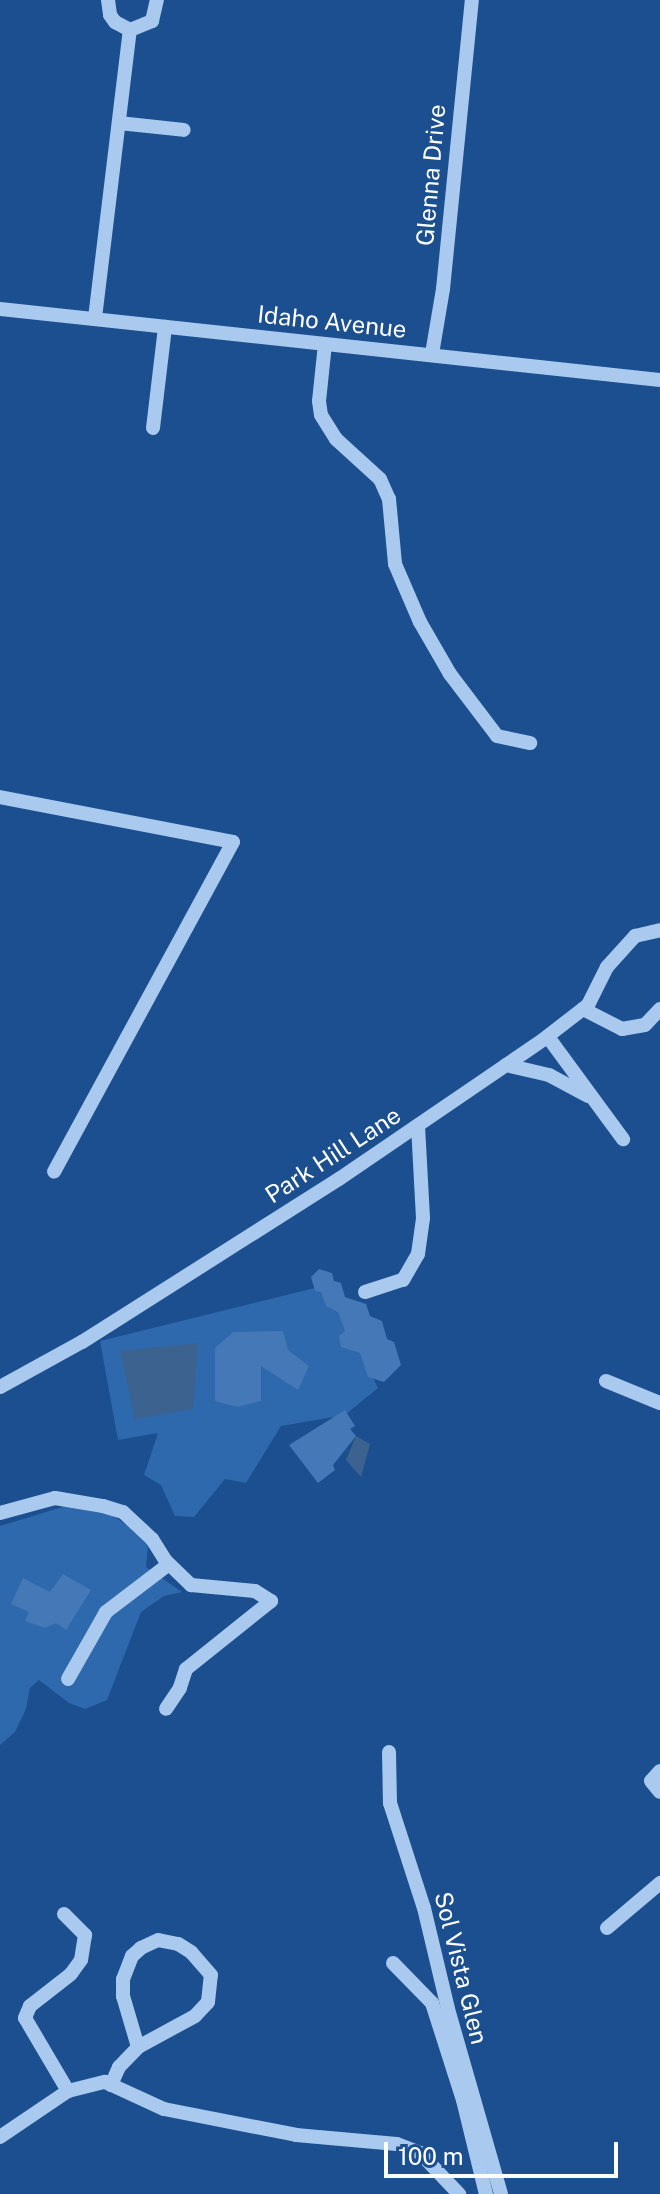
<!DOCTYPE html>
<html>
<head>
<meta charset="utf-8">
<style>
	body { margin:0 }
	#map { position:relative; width:660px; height:2194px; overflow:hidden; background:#1b4f8f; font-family:"Public Sans",sans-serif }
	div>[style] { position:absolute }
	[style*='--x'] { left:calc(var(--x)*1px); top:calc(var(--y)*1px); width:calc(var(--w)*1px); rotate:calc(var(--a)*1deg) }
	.green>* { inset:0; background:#2e69ad }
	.water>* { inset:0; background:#3c6290 }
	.building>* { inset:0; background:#4478b7 }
	.minor>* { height:14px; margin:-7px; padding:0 7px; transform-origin:7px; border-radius:7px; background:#a9c9ee }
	span { translate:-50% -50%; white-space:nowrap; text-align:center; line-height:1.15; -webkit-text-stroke:6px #1b4f8f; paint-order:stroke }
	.street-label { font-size:24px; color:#fff }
	.scale { position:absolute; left:384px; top:2142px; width:234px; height:36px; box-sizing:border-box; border:4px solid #fff; border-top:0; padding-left:10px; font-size:24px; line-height:28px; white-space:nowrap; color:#fff; -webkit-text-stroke:6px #1b4f8f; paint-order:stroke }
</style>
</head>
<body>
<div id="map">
	<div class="green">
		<i style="clip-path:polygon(327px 1285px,378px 1388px,345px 1415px,281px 1426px,246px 1483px,225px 1479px,194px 1517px,175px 1516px,161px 1485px,144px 1475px,158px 1433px,118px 1440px,100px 1341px)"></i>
		<i style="clip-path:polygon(79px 1502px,110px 1514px,136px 1531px,148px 1546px,146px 1567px,182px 1592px,164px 1596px,141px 1612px,107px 1700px,85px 1709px,69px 1703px,39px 1680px,30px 1688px,26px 1709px,15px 1732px,0 1745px,0 1526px)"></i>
	</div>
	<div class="water">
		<i style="clip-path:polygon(198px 1343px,193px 1409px,135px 1419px,120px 1351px)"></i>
		<i style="clip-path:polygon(356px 1436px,370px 1444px,361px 1477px,346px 1460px)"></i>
	</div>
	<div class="building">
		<i style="clip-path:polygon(319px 1269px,332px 1273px,334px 1281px,341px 1283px,345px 1297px,366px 1304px,370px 1316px,382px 1321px,387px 1339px,394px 1342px,401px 1365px,384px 1382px,368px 1377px,360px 1353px,341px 1347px,339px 1336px,345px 1331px,338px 1312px,326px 1306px,321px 1292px,315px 1291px,311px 1277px)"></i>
		<i style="clip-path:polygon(283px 1331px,288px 1350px,309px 1366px,298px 1390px,261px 1366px,261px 1401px,237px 1407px,215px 1401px,215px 1348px,233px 1332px)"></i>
		<i style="clip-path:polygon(345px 1410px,355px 1426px,350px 1429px,356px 1436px,333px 1465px,335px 1470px,318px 1483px,289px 1445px)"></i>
		<i style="clip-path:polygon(63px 1574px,91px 1590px,66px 1630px,56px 1623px,45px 1628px,25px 1621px,29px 1612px,11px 1604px,23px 1578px,50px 1592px)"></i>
	</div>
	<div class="minor">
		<i style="--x:108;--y:0;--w:15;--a:82"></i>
		<i style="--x:110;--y:15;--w:9;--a:54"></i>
		<i style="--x:115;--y:22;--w:17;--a:28"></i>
		<i style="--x:130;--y:30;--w:24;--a:-22"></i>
		<i style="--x:152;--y:21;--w:22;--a:-77"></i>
		<i style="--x:119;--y:123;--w:65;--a:6.1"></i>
		<i style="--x:0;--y:309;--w:664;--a:6.14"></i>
		<i style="--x:95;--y:318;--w:290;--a:-83.1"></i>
		<i style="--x:325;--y:344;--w:57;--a:96"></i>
		<i style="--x:319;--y:401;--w:14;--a:82"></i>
		<i style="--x:321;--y:415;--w:28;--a:58"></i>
		<i style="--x:336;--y:439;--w:59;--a:42.3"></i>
		<i style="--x:380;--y:479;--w:22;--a:66"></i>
		<i style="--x:389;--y:499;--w:65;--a:84.7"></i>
		<i style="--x:395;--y:564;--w:63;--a:66.7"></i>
		<i style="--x:420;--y:622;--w:60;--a:60"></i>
		<i style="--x:450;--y:674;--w:78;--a:52.8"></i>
		<i style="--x:497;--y:736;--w:34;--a:12"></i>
		<i style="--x:432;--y:354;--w:66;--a:-80.4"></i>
		<i style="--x:443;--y:289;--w:290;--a:-84.3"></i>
		<i style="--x:153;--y:428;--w:102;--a:-83.2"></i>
		<i style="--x:0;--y:797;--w:237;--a:10.9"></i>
		<i style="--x:233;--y:842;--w:375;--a:118.5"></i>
		<i style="--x:583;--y:1009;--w:44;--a:27.1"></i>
		<i style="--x:622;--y:1029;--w:23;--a:-10"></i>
		<i style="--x:645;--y:1025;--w:22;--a:-47"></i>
		<i style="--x:548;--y:1037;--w:127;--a:53.7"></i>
		<i style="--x:506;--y:1065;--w:44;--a:13.1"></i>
		<i style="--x:549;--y:1075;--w:44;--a:28.3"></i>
		<i style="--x:365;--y:1292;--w:40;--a:-18"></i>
		<i style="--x:403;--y:1280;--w:30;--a:-60"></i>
		<i style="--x:418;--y:1254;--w:36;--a:-82"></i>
		<i style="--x:423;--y:1218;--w:93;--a:-93.1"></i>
		<i style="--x:606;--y:1381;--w:58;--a:22.2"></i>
		<i style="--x:0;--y:1387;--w:94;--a:-28.8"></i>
		<i style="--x:82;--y:1342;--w:304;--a:-32.4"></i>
		<i style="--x:339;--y:1179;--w:248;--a:-34.3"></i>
		<i style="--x:544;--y:1039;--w:56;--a:-37.7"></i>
		<i style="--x:588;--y:1005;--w:42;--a:-63.4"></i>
		<i style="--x:607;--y:967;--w:42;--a:-47.9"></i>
		<i style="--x:635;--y:936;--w:26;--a:-13"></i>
		<i style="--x:0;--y:1513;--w:57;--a:-15.3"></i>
		<i style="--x:55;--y:1498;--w:49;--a:9.5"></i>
		<i style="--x:103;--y:1506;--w:21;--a:17"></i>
		<i style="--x:123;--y:1512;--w:40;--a:43"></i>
		<i style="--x:152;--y:1539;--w:26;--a:58"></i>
		<i style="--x:166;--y:1561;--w:35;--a:44"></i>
		<i style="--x:191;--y:1585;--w:64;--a:5.4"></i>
		<i style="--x:255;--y:1591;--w:19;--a:32"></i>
		<i style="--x:271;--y:1601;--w:109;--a:141.3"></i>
		<i style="--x:186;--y:1669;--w:20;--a:108"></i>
		<i style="--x:180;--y:1688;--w:25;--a:124"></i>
		<i style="--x:68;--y:1679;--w:77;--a:-60.4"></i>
		<i style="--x:106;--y:1612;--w:79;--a:-37.3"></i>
		<i style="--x:389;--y:1752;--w:51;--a:88.9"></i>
		<i style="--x:390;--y:1803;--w:110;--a:72.1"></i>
		<i style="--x:424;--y:1908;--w:104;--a:76.6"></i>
		<i style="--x:448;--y:2009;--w:192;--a:74"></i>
		<i style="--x:660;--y:1771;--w:13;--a:132"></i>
		<i style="--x:651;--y:1781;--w:14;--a:51"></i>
		<i style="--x:64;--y:1914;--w:30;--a:45"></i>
		<i style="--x:85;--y:1935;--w:25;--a:99"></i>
		<i style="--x:81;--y:1960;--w:17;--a:126"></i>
		<i style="--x:71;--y:1974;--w:52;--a:142"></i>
		<i style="--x:30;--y:2006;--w:13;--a:113"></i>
		<i style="--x:25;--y:2018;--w:85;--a:59.5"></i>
		<i style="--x:607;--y:1928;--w:70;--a:-40.3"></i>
		<i style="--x:393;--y:1963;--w:56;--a:45.7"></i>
		<i style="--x:432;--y:2003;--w:102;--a:72.3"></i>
		<i style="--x:463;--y:2100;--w:97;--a:76.3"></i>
		<i style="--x:111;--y:2085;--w:20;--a:-66"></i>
		<i style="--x:119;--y:2067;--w:28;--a:-46"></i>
		<i style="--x:138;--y:2047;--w:65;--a:-28.5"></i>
		<i style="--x:195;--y:2016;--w:19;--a:-47"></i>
		<i style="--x:208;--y:2002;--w:27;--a:-84"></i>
		<i style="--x:211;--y:1975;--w:30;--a:-131"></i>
		<i style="--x:191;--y:1952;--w:15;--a:-148"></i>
		<i style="--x:178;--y:1944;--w:20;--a:-169"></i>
		<i style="--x:158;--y:1940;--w:19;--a:155"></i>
		<i style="--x:141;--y:1948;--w:12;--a:138"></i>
		<i style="--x:132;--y:1956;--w:25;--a:111"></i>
		<i style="--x:123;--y:1979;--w:17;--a:90"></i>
		<i style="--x:123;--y:1996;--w:53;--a:73.6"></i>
		<i style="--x:0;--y:2137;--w:82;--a:-34.1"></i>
		<i style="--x:68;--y:2091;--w:38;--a:-14"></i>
		<i style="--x:105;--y:2082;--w:65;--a:24.6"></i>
		<i style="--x:164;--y:2109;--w:135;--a:11.1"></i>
		<i style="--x:296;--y:2135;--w:101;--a:5.1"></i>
		<i style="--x:397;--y:2144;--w:25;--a:21"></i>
		<i style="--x:420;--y:2153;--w:57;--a:46.4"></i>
	</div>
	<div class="street-label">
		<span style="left:431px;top:175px;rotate:-85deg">Glenna Drive</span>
		<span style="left:332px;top:322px;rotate:6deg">Idaho Avenue</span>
		<span style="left:333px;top:1155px;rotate:-33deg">Park Hill Lane</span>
		<span style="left:461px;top:1968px;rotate:76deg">Sol Vista Glen</span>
	</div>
	<div class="scale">100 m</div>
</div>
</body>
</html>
